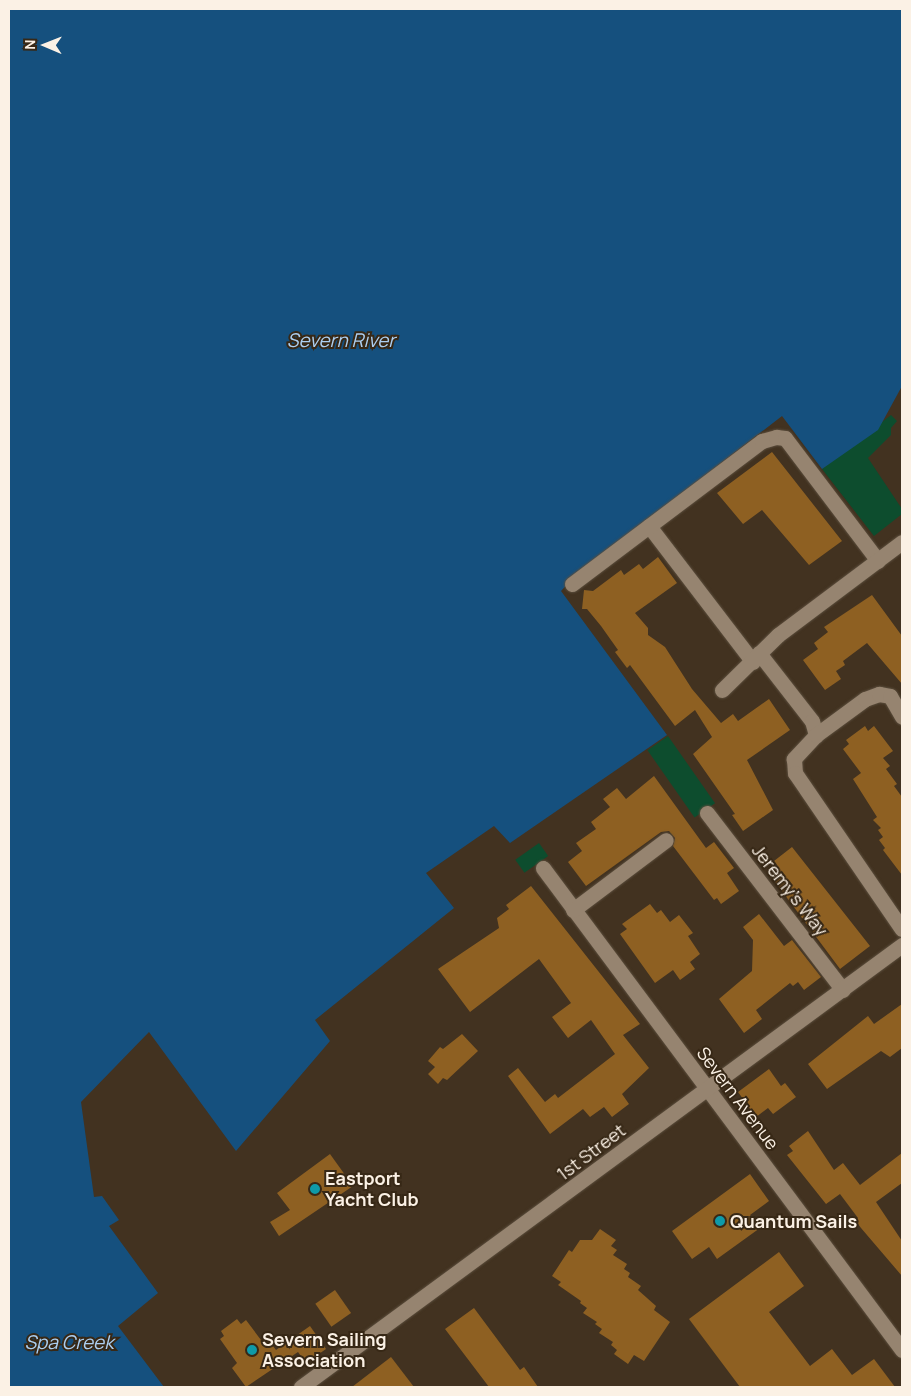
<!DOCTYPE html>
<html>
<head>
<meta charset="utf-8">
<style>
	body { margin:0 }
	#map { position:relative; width:911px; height:1396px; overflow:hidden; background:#423220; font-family:Manrope,sans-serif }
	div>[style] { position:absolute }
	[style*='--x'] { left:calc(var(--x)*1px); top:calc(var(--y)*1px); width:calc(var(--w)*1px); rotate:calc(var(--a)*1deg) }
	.green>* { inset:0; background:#0d4d2e; transform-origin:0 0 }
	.water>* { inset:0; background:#15507e }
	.building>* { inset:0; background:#8e6022; transform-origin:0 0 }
	.roads { filter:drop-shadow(0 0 1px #5b4e3d) drop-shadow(0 0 1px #5b4e3d) }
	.street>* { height:15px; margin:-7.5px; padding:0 7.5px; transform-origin:7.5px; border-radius:7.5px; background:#968470 }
	.dots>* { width:14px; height:14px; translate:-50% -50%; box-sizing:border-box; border:2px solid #372816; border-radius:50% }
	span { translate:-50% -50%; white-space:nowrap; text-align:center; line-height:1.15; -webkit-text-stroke:4px #372816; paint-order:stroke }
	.street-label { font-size:18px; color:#fbf1e5 }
	.poi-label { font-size:18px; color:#fbf1e5; font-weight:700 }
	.left { translate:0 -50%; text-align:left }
	.water-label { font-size:19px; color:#accff1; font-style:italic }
	.frame { position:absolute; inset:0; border:10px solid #fbf1e5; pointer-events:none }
	.north { position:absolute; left:20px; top:20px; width:50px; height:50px; -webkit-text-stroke:4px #372816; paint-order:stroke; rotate:271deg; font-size:14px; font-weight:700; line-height:20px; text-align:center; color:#fbf1e5 }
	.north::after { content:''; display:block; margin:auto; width:18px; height:22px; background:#fbf1e5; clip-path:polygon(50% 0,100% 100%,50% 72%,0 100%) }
</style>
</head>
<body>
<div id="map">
	<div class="green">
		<i style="clip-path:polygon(891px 415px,897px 421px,891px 428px,891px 435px,868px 458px,902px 509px,902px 514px,874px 536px,822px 469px)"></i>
		<i style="left:668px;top:736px;width:82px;height:25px;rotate:55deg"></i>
		<i style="left:539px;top:843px;width:16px;height:29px;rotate:55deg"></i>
	</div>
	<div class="water">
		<i style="clip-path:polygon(9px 9px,902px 9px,902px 386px,878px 430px,822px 469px,782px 416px,577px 574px,561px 591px,667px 735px,510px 843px,494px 826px,426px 873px,454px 908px,315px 1020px,330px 1041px,236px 1151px,149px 1032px,81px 1102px,94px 1197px,102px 1196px,119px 1220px,109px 1226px,158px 1293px,118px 1326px,164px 1387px,9px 1387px)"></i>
	</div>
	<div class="building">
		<i style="clip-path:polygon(772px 452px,842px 541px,809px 565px,762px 510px,743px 524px,717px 493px)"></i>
		<i style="clip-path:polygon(658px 557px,677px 583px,635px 613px,648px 628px,648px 635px,665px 647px,692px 689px,721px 723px,733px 714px,738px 721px,769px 699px,790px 730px,747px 760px,773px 810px,743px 831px,732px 815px,735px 814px,693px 754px,712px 737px,695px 710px,675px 726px,630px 665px,627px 668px,615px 652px,618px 650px,601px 626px,587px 609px,582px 609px,584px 590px,593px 591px,621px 570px,624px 575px,639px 564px,643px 569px)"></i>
		<i style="clip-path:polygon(872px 595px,902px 636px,902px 684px,867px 643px,843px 661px,845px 665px,836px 671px,841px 679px,825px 690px,803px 660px,818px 649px,814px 643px,828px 632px,824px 627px)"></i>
		<i style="clip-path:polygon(865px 726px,868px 731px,874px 726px,893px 751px,883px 758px,890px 766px,886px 769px,897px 784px,894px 786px,902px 797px,902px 875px,883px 850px,885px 848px,879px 840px,883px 837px,878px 830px,881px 828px,873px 820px,877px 817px,853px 779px,861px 773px,843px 749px,849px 744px,846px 740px)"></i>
		<i style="clip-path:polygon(654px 776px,706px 848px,714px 842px,734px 868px,727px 873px,739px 891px,721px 904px,717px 898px,714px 900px,673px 846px,675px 838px,669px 831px,661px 832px,586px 886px,568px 862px,582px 851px,576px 843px,596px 829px,591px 822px,610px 807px,603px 799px,617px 788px,626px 799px)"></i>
		<i style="clip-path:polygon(792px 847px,870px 946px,840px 969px,770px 875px,779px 868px,774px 861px)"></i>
		<i style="clip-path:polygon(531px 886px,640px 1024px,623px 1035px,649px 1068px,622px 1094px,629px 1104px,612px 1117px,604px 1107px,590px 1117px,583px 1109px,550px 1134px,508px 1076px,518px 1068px,545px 1102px,555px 1094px,558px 1098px,615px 1054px,591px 1020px,568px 1038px,552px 1017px,571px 1003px,539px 959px,470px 1012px,438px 969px,499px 928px,497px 918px,509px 909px,506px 905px)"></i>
		<i style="clip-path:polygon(650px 904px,657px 913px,661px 910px,670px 922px,679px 915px,693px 933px,688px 936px,700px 954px,690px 962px,695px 969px,680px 980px,673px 970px,655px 983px,620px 934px,627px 929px,622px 924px)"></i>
		<i style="clip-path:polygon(759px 914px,784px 946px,792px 940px,821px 977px,804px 990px,798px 982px,793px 986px,790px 983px,756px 1010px,762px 1019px,744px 1033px,719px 999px,752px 971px,753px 940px,743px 927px)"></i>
		<i style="clip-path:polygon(902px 1004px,902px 1048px,890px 1057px,881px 1051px,827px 1089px,808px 1064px,868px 1016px,874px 1024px)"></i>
		<i style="clip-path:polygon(462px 1034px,478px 1051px,447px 1080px,443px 1078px,438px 1084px,428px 1074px,435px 1067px,428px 1061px,440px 1047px,443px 1049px)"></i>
		<i style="clip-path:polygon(769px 1069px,781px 1086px,785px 1083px,796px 1097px,773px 1114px,768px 1108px,756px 1117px,738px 1092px)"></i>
		<i style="clip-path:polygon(808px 1131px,834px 1170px,843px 1163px,860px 1185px,902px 1153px,902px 1183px,876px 1202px,902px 1241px,902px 1276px,861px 1228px,855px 1220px,858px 1218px,840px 1194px,826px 1204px,787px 1155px,793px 1151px,789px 1146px)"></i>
		<i style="clip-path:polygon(330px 1154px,353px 1186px,279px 1236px,270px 1222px,290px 1210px,277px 1193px)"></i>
		<i style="clip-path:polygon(750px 1174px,769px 1201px,750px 1215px,760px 1228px,717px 1259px,709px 1247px,692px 1259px,672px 1231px)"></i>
		<i style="clip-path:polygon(600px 1229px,616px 1240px,611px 1246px,617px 1250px,613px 1255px,627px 1264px,624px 1269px,630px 1273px,628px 1277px,641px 1286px,638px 1290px,656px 1306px,654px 1310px,670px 1322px,644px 1361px,634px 1355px,628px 1364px,614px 1354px,617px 1350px,611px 1345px,613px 1342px,599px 1333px,602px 1329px,595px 1324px,597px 1322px,583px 1313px,587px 1308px,580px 1303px,581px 1301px,558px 1285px,561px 1282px,552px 1276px,569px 1250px,572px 1252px,580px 1240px,592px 1240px)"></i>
		<i style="clip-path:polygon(779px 1252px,804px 1286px,769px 1312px,810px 1366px,832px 1349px,852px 1375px,874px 1359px,895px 1387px,740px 1387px,689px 1319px)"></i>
		<i style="left:335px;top:1290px;width:28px;height:24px;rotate:55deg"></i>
		<i style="clip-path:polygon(474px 1308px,520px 1370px,524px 1367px,538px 1387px,489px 1387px,445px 1329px)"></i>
		<i style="clip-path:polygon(237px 1319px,241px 1324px,246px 1320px,264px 1344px,269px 1341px,276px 1350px,310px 1326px,326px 1349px,306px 1363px,298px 1352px,246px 1387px,232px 1368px,237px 1363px,220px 1339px,224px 1336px,221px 1331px)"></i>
		<i style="clip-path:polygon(391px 1357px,414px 1387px,352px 1387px)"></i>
	</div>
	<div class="roads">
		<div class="street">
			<i style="--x:649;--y:526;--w:171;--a:52.6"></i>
			<i style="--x:572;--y:584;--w:238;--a:-37"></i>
			<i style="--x:762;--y:441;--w:15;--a:-16"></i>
			<i style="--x:776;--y:437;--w:9;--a:6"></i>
			<i style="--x:785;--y:438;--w:154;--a:52.9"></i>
			<i style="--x:759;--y:653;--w:86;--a:52.1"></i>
			<i style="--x:812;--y:721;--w:15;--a:74"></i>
			<i style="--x:816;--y:735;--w:33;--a:133"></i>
			<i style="--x:794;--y:759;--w:14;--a:86"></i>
			<i style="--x:795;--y:773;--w:189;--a:55.6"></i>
			<i style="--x:722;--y:690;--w:78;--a:-44.5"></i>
			<i style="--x:778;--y:635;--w:155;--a:-36.9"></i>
			<i style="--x:816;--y:735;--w:61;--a:-36.3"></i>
			<i style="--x:865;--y:699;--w:15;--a:-20"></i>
			<i style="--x:879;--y:694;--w:11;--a:10"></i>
			<i style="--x:890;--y:696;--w:24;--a:60"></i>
			<i style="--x:707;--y:813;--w:223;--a:52.5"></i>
			<i style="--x:543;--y:868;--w:601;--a:53.32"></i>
			<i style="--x:573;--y:910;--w:116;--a:-37"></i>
			<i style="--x:301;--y:1387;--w:746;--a:-36.33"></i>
		</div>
	</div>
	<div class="dots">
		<i style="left:315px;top:1189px;background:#0f9aa8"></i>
		<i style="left:720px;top:1221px;background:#0f9aa8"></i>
		<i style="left:252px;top:1350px;background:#0f9aa8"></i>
	</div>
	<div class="street-label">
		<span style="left:790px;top:890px;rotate:52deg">Jeremy's Way</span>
		<span style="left:738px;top:1098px;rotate:53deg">Severn Avenue</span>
		<span style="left:591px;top:1152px;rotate:-37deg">1st Street</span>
	</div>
	<div class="poi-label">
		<span class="left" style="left:325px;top:1189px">Eastport<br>Yacht Club</span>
		<span class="left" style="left:730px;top:1221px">Quantum Sails</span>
		<span class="left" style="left:262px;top:1350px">Severn Sailing<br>Association</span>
	</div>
	<div class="water-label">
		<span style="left:341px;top:341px">Severn River</span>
		<span style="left:69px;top:1343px">Spa Creek</span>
	</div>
	<div class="frame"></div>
	<div class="north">N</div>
</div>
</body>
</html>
